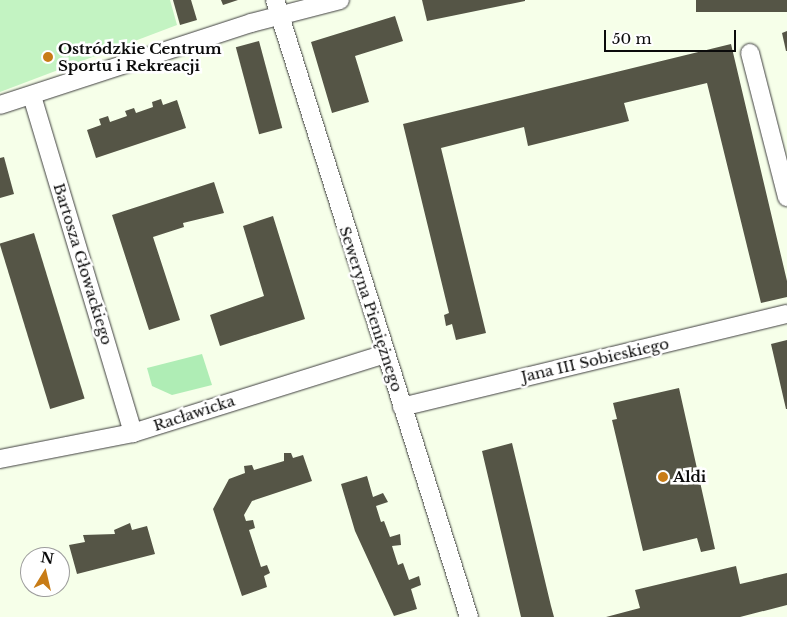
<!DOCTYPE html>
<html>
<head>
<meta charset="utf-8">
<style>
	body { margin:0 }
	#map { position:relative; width:787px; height:617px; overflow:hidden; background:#f6ffe9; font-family:"Libre Baskerville",serif }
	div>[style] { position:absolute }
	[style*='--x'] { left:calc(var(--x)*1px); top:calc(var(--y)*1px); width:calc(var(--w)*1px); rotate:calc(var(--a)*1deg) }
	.green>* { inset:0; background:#afedb5 }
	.pitch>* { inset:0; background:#c3f3c2 }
	.building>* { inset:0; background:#555546; transform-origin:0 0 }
	.roads { filter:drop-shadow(0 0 1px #3e3e3e) drop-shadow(0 0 1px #3e3e3e) }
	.minor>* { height:18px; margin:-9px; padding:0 9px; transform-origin:9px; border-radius:9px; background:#fff }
	.dots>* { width:14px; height:14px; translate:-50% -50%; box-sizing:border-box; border:2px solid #fff; border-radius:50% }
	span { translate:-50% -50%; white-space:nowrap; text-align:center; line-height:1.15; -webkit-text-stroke:5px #fff; paint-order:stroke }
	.poi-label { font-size:15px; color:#0b0b0b; font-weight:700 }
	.left { translate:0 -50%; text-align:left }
	.street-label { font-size:15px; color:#0b0b0b }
	.north { position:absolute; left:20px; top:547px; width:50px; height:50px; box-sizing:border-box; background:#fff; border:1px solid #9d9d9d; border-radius:50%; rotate:9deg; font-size:14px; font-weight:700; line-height:20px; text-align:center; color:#0b0b0b }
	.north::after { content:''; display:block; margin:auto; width:18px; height:22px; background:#c87c16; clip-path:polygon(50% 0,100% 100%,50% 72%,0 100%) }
	.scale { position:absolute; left:604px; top:30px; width:132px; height:22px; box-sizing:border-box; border:2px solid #0b0b0b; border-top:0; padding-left:6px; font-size:15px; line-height:18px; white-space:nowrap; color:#0b0b0b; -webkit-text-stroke:4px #fff; paint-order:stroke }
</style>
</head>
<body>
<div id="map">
	<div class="green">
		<i style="clip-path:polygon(202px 354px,212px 385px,172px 395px,152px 386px,147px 368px)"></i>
	</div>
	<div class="pitch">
		<i style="clip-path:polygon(0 0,170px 0,177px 25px,0 92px)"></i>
	</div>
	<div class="building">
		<i style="clip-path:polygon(173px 0,191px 0,197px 20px,180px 25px)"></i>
		<i style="clip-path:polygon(221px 0,238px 0,223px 5px)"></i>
		<i style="clip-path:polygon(422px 0,525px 0,525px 1px,427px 21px)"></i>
		<i style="left:787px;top:0;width:12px;height:91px;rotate:90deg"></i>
		<i style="clip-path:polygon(395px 16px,403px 41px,355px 56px,369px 102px,332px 113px,311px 42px)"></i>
		<i style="clip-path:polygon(787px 31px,787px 51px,786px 51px,782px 33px)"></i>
		<i style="left:259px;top:41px;width:90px;height:24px;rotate:75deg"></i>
		<i style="clip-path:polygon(731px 44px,787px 281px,787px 297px,761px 303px,707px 83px,624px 103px,629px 121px,528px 146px,524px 127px,441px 148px,486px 333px,456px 340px,452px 324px,446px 326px,444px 315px,449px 313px,403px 124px)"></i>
		<i style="clip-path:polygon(161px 99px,163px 105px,177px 100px,186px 128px,96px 158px,87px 130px,101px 125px,99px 119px,108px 116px,110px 122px,127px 116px,125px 111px,134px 108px,136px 113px,153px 107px,152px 102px)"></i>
		<i style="clip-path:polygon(4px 157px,14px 194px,0 198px,0 158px)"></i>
		<i style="clip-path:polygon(214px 182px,224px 213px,183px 223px,184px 227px,153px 237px,180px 320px,149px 330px,112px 215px)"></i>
		<i style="clip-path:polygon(273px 216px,305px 319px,220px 346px,210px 315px,264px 296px,243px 226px)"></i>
		<i style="left:34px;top:233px;width:173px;height:36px;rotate:73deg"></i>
		<i style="clip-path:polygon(787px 340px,787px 409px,786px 409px,771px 344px)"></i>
		<i style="clip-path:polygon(679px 388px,715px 549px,701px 552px,697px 538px,643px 551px,612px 420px,617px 419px,613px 403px)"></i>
		<i style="clip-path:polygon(512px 443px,551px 606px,554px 617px,521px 617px,482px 451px)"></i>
		<i style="clip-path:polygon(284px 453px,291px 453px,293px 458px,303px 455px,312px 481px,252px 501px,244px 515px,246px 521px,253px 520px,255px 528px,249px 530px,261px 567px,267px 565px,270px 573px,264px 576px,267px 587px,242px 596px,213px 509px,229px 479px,245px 473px,244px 466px,252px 465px,254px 470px,284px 461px)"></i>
		<i style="clip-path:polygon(367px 476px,373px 497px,383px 493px,388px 502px,376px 506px,381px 522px,384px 521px,390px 537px,400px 534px,401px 545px,392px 546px,398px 565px,403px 563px,409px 580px,419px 576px,421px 585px,411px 589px,417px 609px,394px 616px,355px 531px,341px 484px)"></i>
		<i style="clip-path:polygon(130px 523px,132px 530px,147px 526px,155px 554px,77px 574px,69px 545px,85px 542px,83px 535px,115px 534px,114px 530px)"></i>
		<i style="clip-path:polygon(736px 566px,740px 584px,787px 573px,787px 605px,740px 617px,606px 617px,640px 608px,635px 590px)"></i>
	</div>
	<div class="roads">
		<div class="minor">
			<i style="--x:275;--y:0;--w:647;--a:72.55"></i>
			<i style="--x:750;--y:53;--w:149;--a:75.6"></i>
			<i style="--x:32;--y:96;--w:352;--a:73.3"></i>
			<i style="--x:0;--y:105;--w:264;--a:-18.1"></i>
			<i style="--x:251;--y:23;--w:92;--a:-14.5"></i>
			<i style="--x:402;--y:407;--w:396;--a:-13.6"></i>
			<i style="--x:0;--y:459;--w:136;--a:-11.1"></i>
			<i style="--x:133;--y:433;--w:264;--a:-17.4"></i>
		</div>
	</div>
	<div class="dots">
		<i style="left:48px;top:57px;background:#c87c16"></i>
		<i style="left:663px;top:477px;background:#c87c16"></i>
	</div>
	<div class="poi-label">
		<span class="left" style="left:58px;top:57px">Ostródzkie Centrum<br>Sportu i Rekreacji</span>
		<span class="left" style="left:673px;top:477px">Aldi</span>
	</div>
	<div class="street-label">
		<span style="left:83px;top:264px;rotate:73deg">Bartosza Głowackiego</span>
		<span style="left:371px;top:309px;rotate:72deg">Seweryna Pieniężnego</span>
		<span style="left:595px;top:360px;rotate:-13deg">Jana III Sobieskiego</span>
		<span style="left:194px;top:413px;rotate:-18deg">Racławicka</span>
	</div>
	<div class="north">N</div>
	<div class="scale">50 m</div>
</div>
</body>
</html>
